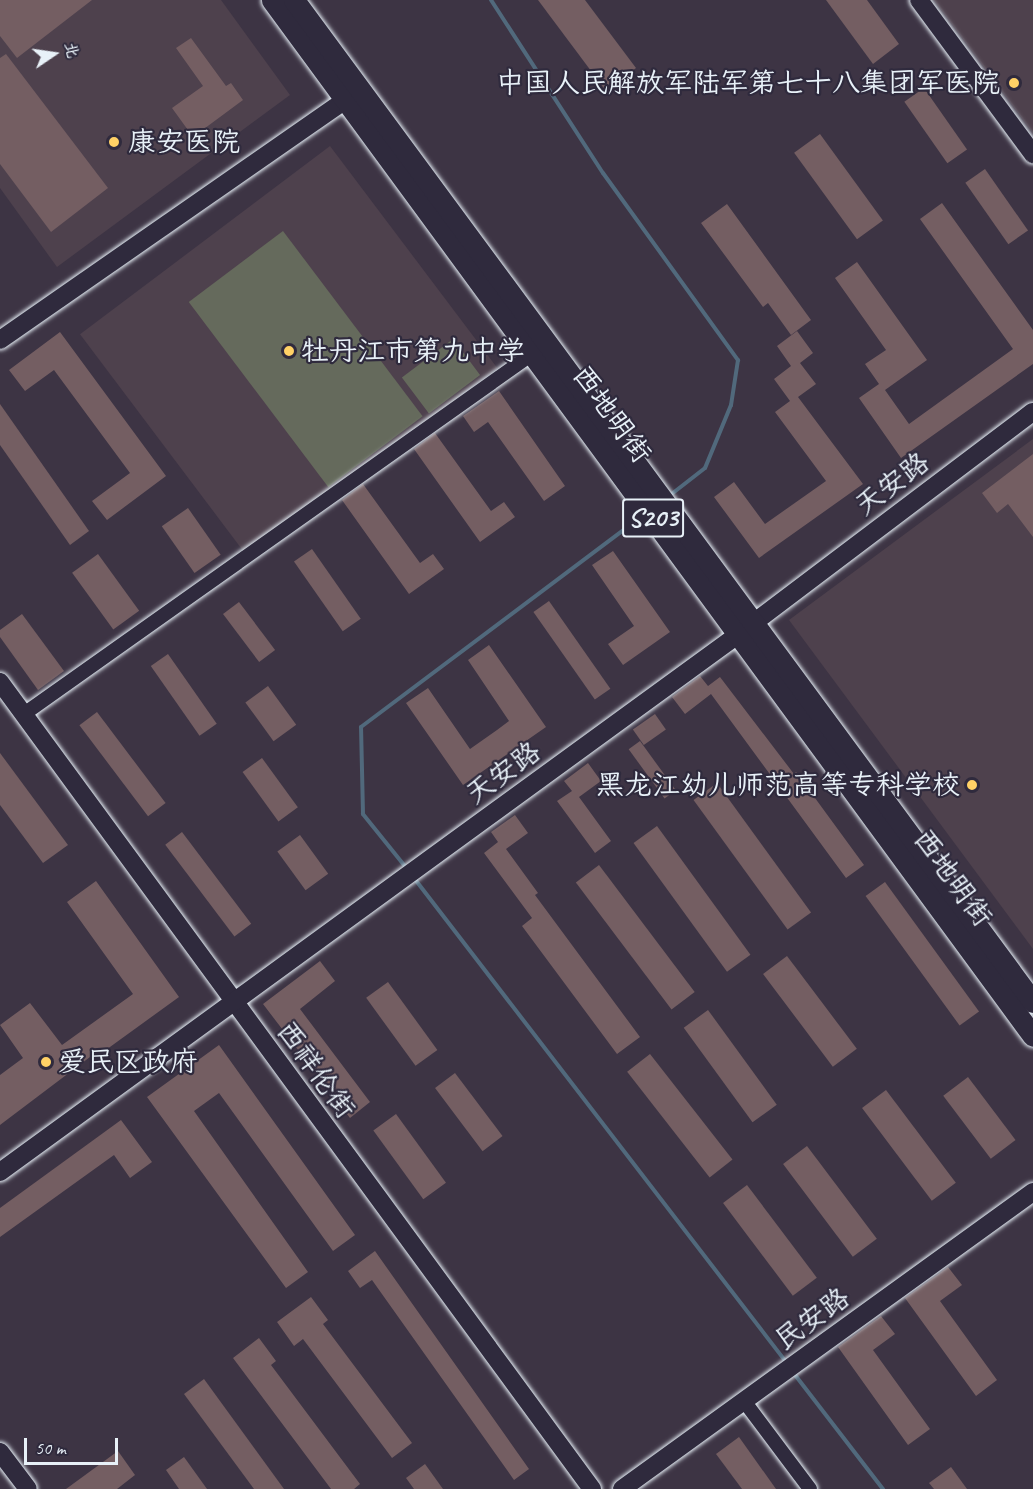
<!DOCTYPE html>
<html>
<head>
<meta charset="utf-8">
<style>
	body { margin:0 }
	#map { position:relative; width:1033px; height:1489px; overflow:hidden; background:#3d3444; font-family:Caveat,"LXGW WenKai TC",sans-serif }
	div>[style] { position:absolute }
	[style*='--x'] { left:calc(var(--x)*1px); top:calc(var(--y)*1px); width:calc(var(--w)*1px); rotate:calc(var(--a)*1deg) }
	.built>* { inset:0; background:#4e414d; transform-origin:0 0 }
	.green>* { inset:0; background:#656a5c; transform-origin:0 0 }
	.stream>* { height:4px; margin:-2px; padding:0 2px; transform-origin:2px; border-radius:2px; background:#51697c }
	.building>* { inset:0; background:#745e62; transform-origin:0 0 }
	.roads { filter:drop-shadow(0 0 2px #e8f1f8) drop-shadow(0 0 2px #e8f1f8) }
	.street>* { height:14px; margin:-7px; padding:0 7px; transform-origin:7px; border-radius:7px; background:#2f2a3d }
	.secondary>* { height:18px; margin:-9px; padding:0 9px; transform-origin:9px; border-radius:9px; background:#2f2a3d }
	.primary>* { height:21px; margin:-10.5px; padding:0 10.5px; transform-origin:10.5px; border-radius:10.5px; background:#2f2a3d }
	.dots>* { width:16px; height:16px; translate:-50% -50%; box-sizing:border-box; border:3px solid #2f2a3d; border-radius:50% }
	span { translate:-50% -50%; white-space:nowrap; text-align:center; line-height:1.15; -webkit-text-stroke:4.5px #2f2a3d; paint-order:stroke }
	.shield-label span { padding:2px 4px; background:#2f2a3d; border:2px solid; border-radius:4px; -webkit-text-stroke-width:0 }
	.shield-label { font-size:27px; color:#e8f1f8; font-weight:700 }
	.poi-label { font-size:28px; color:#e8f1f8 }
	.right { translate:-100% -50%; text-align:right }
	.left { translate:0 -50%; text-align:left }
	.street-label { font-size:28px; color:#e8f1f8 }
	.north { position:absolute; left:24px; top:24px; width:60px; height:60px; -webkit-text-stroke:4px #2f2a3d; paint-order:stroke; rotate:77deg; font-size:16px; font-weight:700; line-height:24px; text-align:center; color:#e8f1f8 }
	.north::after { content:''; display:block; margin:auto; width:21px; height:27px; background:#e8f1f8; clip-path:polygon(50% 0,100% 100%,50% 72%,0 100%) }
	.scale { position:absolute; left:24px; top:1438px; width:94px; height:27px; box-sizing:border-box; border:3px solid #e8f1f8; border-top:0; padding-left:8px; font-size:18px; line-height:21px; white-space:nowrap; color:#e8f1f8; -webkit-text-stroke:4px #2f2a3d; paint-order:stroke }
</style>
</head>
<body>
<div id="map">
	<div class="built">
		<i style="clip-path:polygon(0 0,221px 0,290px 95px,57px 267px,0 188px)"></i>
		<i style="clip-path:polygon(934px 0,1033px 0,1033px 133px,958px 32px)"></i>
		<i style="left:330px;top:146px;width:278px;height:313px;rotate:53deg"></i>
		<i style="clip-path:polygon(1033px 439px,1033px 949px,789px 620px)"></i>
	</div>
	<div class="green">
		<i style="left:283px;top:231px;width:232px;height:118px;rotate:53deg"></i>
		<i style="left:453px;top:339px;width:45px;height:64px;rotate:53deg"></i>
	</div>
	<div class="stream">
		<i style="--x:491;--y:0;--w:206;--a:57.1"></i>
		<i style="--x:603;--y:173;--w:231;--a:54.2"></i>
		<i style="--x:738;--y:360;--w:46;--a:98.8"></i>
		<i style="--x:731;--y:405;--w:68;--a:112.4"></i>
		<i style="--x:705;--y:468;--w:46;--a:142.1"></i>
		<i style="--x:408;--y:870;--w:72;--a:-128.8"></i>
		<i style="--x:363;--y:814;--w:87;--a:-91.3"></i>
		<i style="--x:361;--y:727;--w:353;--a:-36.9"></i>
		<i style="--x:414;--y:878;--w:610;--a:52.45"></i>
		<i style="--x:792;--y:1371;--w:149;--a:52.4"></i>
	</div>
	<div class="building">
		<i style="clip-path:polygon(0 0,92px 0,17px 58px,0 36px)"></i>
		<i style="clip-path:polygon(538px 0,585px 0,636px 68px,606px 91px)"></i>
		<i style="clip-path:polygon(826px 0,867px 0,899px 44px,873px 64px)"></i>
		<i style="clip-path:polygon(191px 38px,226px 86px,231px 83px,243px 100px,193px 137px,172px 108px,203px 86px,176px 48px)"></i>
		<i style="clip-path:polygon(6px 54px,108px 188px,51px 232px,0 164px,0 58px)"></i>
		<i style="left:924px;top:88px;width:75px;height:24px;rotate:55deg"></i>
		<i style="left:820px;top:134px;width:107px;height:32px;rotate:54deg"></i>
		<i style="left:985px;top:169px;width:75px;height:24px;rotate:55deg"></i>
		<i style="clip-path:polygon(942px 203px,1033px 330px,1033px 364px,901px 458px,859px 398px,879px 384px,865px 364px,886px 350px,835px 278px,857px 262px,927px 360px,885px 390px,909px 424px,1013px 349px,920px 219px)"></i>
		<i style="clip-path:polygon(727px 204px,811px 320px,791px 335px,768px 303px,763px 307px,701px 223px)"></i>
		<i style="clip-path:polygon(797px 331px,813px 353px,800px 363px,816px 384px,798px 397px,863px 484px,759px 558px,714px 497px,734px 482px,765px 524px,826px 481px,775px 412px,790px 401px,774px 379px,791px 366px,777px 346px)"></i>
		<i style="clip-path:polygon(60px 332px,166px 476px,107px 520px,92px 501px,130px 473px,54px 370px,25px 391px,9px 370px)"></i>
		<i style="clip-path:polygon(499px 391px,565px 486px,544px 501px,488px 422px,474px 432px,463px 416px)"></i>
		<i style="clip-path:polygon(0 404px,89px 531px,70px 545px,0 445px)"></i>
		<i style="clip-path:polygon(435px 433px,491px 511px,504px 502px,515px 517px,480px 542px,414px 449px)"></i>
		<i style="clip-path:polygon(1033px 454px,1033px 537px,1008px 504px,997px 513px,982px 493px)"></i>
		<i style="clip-path:polygon(363px 484px,420px 563px,433px 554px,444px 569px,409px 594px,342px 500px)"></i>
		<i style="left:188px;top:508px;width:57px;height:32px;rotate:55deg"></i>
		<i style="left:312px;top:549px;width:85px;height:22px;rotate:55deg"></i>
		<i style="clip-path:polygon(613px 551px,670px 632px,623px 665px,608px 644px,634px 626px,592px 565px)"></i>
		<i style="left:98px;top:554px;width:70px;height:32px;rotate:54deg"></i>
		<i style="left:549px;top:601px;width:107px;height:19px;rotate:55deg"></i>
		<i style="left:239px;top:602px;width:60px;height:20px;rotate:53deg"></i>
		<i style="clip-path:polygon(22px 614px,64px 671px,38px 690px,0 637px,0 630px)"></i>
		<i style="clip-path:polygon(489px 645px,546px 727px,463px 785px,406px 703px,428px 688px,470px 749px,497px 730px,509px 721px,468px 660px)"></i>
		<i style="left:168px;top:654px;width:85px;height:21px;rotate:55deg"></i>
		<i style="clip-path:polygon(700px 676px,708px 686px,720px 677px,794px 774px,796px 772px,864px 865px,846px 878px,711px 694px,685px 714px,672px 697px)"></i>
		<i style="left:268px;top:686px;width:48px;height:28px;rotate:54deg"></i>
		<i style="left:97px;top:712px;width:114px;height:22px;rotate:53deg"></i>
		<i style="left:655px;top:714px;width:19px;height:27px;rotate:55deg"></i>
		<i style="left:640px;top:741px;width:61px;height:14px;rotate:54deg"></i>
		<i style="clip-path:polygon(0 753px,68px 845px,43px 863px,0 805px)"></i>
		<i style="left:262px;top:758px;width:61px;height:24px;rotate:54deg"></i>
		<i style="clip-path:polygon(588px 763px,601px 781px,579px 797px,611px 841px,595px 853px,557px 801px,572px 791px,564px 781px)"></i>
		<i style="left:717px;top:783px;width:160px;height:29px;rotate:54deg"></i>
		<i style="clip-path:polygon(515px 815px,528px 833px,506px 849px,538px 893px,535px 895px,640px 1037px,617px 1054px,522px 926px,532px 918px,484px 853px,498px 842px,491px 832px)"></i>
		<i style="left:657px;top:826px;width:159px;height:29px;rotate:54deg"></i>
		<i style="left:182px;top:832px;width:115px;height:21px;rotate:53deg"></i>
		<i style="left:300px;top:835px;width:48px;height:28px;rotate:54deg"></i>
		<i style="left:599px;top:865px;width:159px;height:29px;rotate:53deg"></i>
		<i style="clip-path:polygon(96px 881px,179px 997px,92px 1060px,90px 1057px,0 1125px,0 1075px,23px 1058px,0 1025px,30px 1003px,62px 1045px,133px 994px,67px 902px)"></i>
		<i style="left:885px;top:882px;width:160px;height:24px;rotate:54deg"></i>
		<i style="left:787px;top:956px;width:116px;height:30px;rotate:53deg"></i>
		<i style="clip-path:polygon(320px 961px,335px 981px,300px 1009px,370px 1102px,350px 1118px,263px 1004px)"></i>
		<i style="left:388px;top:982px;width:84px;height:27px;rotate:54deg"></i>
		<i style="left:708px;top:1010px;width:117px;height:30px;rotate:54deg"></i>
		<i style="clip-path:polygon(219px 1045px,355px 1235px,333px 1251px,219px 1093px,194px 1111px,308px 1272px,286px 1288px,147px 1097px)"></i>
		<i style="left:650px;top:1054px;width:134px;height:29px;rotate:52deg"></i>
		<i style="left:455px;top:1073px;width:79px;height:25px;rotate:53deg"></i>
		<i style="left:968px;top:1077px;width:79px;height:31px;rotate:53deg"></i>
		<i style="left:886px;top:1090px;width:116px;height:30px;rotate:53deg"></i>
		<i style="left:396px;top:1114px;width:85px;height:28px;rotate:54deg"></i>
		<i style="clip-path:polygon(121px 1120px,152px 1162px,130px 1178px,114px 1155px,0 1237px,0 1208px)"></i>
		<i style="left:807px;top:1146px;width:116px;height:30px;rotate:53deg"></i>
		<i style="left:747px;top:1185px;width:116px;height:30px;rotate:53deg"></i>
		<i style="clip-path:polygon(375px 1251px,529px 1469px,514px 1480px,372px 1280px,360px 1288px,348px 1271px)"></i>
		<i style="clip-path:polygon(948px 1267px,962px 1285px,940px 1301px,997px 1380px,976px 1396px,905px 1298px)"></i>
		<i style="clip-path:polygon(311px 1297px,328px 1320px,323px 1324px,412px 1443px,392px 1458px,303px 1339px,294px 1346px,277px 1322px)"></i>
		<i style="clip-path:polygon(881px 1316px,895px 1334px,873px 1350px,930px 1429px,908px 1445px,838px 1347px)"></i>
		<i style="clip-path:polygon(259px 1338px,276px 1361px,271px 1365px,360px 1484px,354px 1489px,331px 1489px,233px 1358px)"></i>
		<i style="clip-path:polygon(204px 1379px,284px 1489px,254px 1489px,184px 1394px)"></i>
		<i style="clip-path:polygon(739px 1437px,776px 1489px,742px 1489px,716px 1454px)"></i>
		<i style="clip-path:polygon(118px 1451px,135px 1475px,117px 1489px,66px 1489px)"></i>
		<i style="clip-path:polygon(184px 1457px,207px 1489px,179px 1489px,166px 1470px)"></i>
		<i style="clip-path:polygon(425px 1464px,443px 1489px,414px 1489px,406px 1478px)"></i>
		<i style="clip-path:polygon(951px 1467px,967px 1489px,934px 1489px,929px 1483px)"></i>
	</div>
	<div class="roads">
		<div class="street">
			<i style="--x:24;--y:714;--w:623;--a:-35.32"></i>
			<i style="--x:744;--y:1401;--w:110;--a:53.1"></i>
		</div>
		<div class="secondary">
			<i style="--x:919;--y:0;--w:192;--a:53.5"></i>
			<i style="--x:0;--y:340;--w:432;--a:-34.8"></i>
			<i style="--x:0;--y:682;--w:1001;--a:53.74"></i>
			<i style="--x:0;--y:1172;--w:914;--a:-36.06"></i>
			<i style="--x:739;--y:634;--w:368;--a:-37.1"></i>
			<i style="--x:0;--y:1452;--w:46;--a:52.9"></i>
			<i style="--x:622;--y:1489;--w:507;--a:-35.85"></i>
		</div>
		<div class="primary">
			<i style="--x:272;--y:0;--w:1285;--a:53.7"></i>
			<i style="--x:294;--y:0;--w:1245;--a:53.59"></i>
		</div>
	</div>
	<div class="dots">
		<i style="left:1014px;top:83px;background:#ffd166"></i>
		<i style="left:114px;top:142px;background:#ffd166"></i>
		<i style="left:289px;top:351px;background:#ffd166"></i>
		<i style="left:972px;top:785px;background:#ffd166"></i>
		<i style="left:46px;top:1062px;background:#ffd166"></i>
	</div>
	<div class="shield-label">
		<span style="left:653px;top:518px">S203</span>
	</div>
	<div class="poi-label">
		<span class="right" style="left:1000px;top:83px">中国人民解放军陆军第七十八集团军医院</span>
		<span class="left" style="left:128px;top:142px">康安医院</span>
		<span class="left" style="left:301px;top:351px">牡丹江市第九中学</span>
		<span class="right" style="left:960px;top:785px">黑龙江幼儿师范高等专科学校</span>
		<span class="left" style="left:58px;top:1062px">爱民区政府</span>
	</div>
	<div class="street-label">
		<span style="left:612px;top:414px;rotate:54deg">西地明街</span>
		<span style="left:892px;top:484px;rotate:-37deg">天安路</span>
		<span style="left:503px;top:773px;rotate:-36deg">天安路</span>
		<span style="left:953px;top:878px;rotate:54deg">西地明街</span>
		<span style="left:316px;top:1070px;rotate:54deg">西祥伦街</span>
		<span style="left:812px;top:1319px;rotate:-36deg">民安路</span>
	</div>
	<div class="north">北</div>
	<div class="scale">50 m</div>
</div>
</body>
</html>
